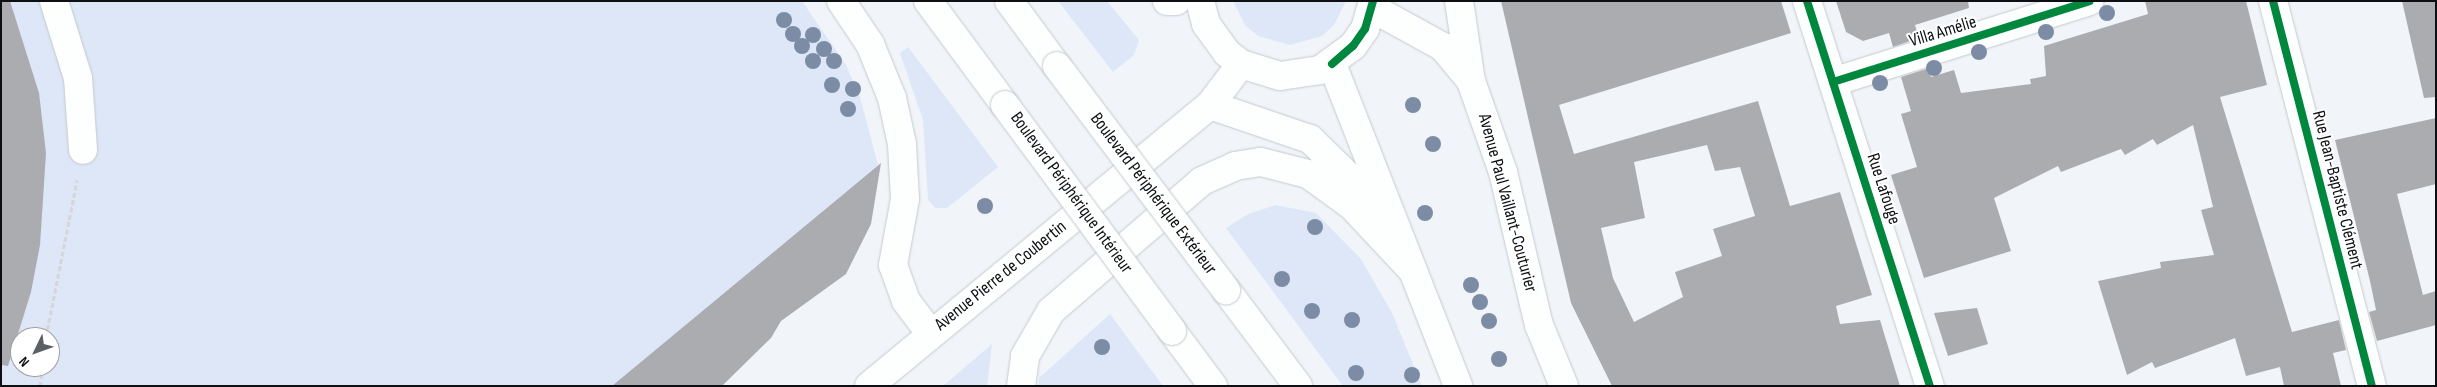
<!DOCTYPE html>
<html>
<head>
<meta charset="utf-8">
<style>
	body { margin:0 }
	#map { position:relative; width:2437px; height:387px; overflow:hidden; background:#f1f5fa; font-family:"Sofia Sans Condensed",sans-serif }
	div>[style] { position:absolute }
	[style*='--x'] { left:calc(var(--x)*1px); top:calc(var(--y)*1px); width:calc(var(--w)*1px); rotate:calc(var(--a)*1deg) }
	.green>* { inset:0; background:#dde7f7 }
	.building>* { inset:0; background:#aaacb0 }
	.path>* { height:3px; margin-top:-1.5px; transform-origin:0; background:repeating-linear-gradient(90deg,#d5d6d7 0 5px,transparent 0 7.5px) }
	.roads { filter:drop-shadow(0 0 1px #c6c9cd) drop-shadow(0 0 1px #c6c9cd) }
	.minor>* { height:28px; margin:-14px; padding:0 14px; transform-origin:14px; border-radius:14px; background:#fdfefe }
	.major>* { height:28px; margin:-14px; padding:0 14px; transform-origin:14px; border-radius:14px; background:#fdfefe }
	.highway>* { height:28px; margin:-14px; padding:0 14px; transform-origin:14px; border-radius:14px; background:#fdfefe }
	.bridges { filter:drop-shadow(0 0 1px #c6c9cd) drop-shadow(0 0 1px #c6c9cd) }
	.highway-bridge>* { height:28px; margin:-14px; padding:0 14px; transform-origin:14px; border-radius:14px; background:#fdfefe }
	.cycleway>* { height:8px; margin:-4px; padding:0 4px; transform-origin:4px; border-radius:4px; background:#00873e }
	.trees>* { width:16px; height:16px; margin:-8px; border-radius:50%; background:#7c8ca4 }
	span { translate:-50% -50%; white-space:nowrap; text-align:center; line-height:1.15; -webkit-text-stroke:4px #fff; paint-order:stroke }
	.street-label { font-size:18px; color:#0d0f12 }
	.frame { position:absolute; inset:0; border:2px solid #0d0f12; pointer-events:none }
	.north { position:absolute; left:10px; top:327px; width:50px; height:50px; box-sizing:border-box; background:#fff; border:1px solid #9e9fa0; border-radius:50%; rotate:228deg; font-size:14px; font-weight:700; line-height:20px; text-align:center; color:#0d0f12 }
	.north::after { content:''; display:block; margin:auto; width:18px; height:22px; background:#5d6063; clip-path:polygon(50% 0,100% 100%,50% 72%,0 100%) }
</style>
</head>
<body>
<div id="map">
	<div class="green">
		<i style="clip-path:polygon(evenodd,1px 1px,802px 1px,846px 65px,860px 97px,878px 165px,613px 386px,1px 386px,1px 1px,20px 337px,50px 337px,50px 367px,20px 367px,20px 337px)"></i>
		<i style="clip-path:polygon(1058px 1px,1107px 1px,1139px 40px,1134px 55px,1113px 72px)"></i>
		<i style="clip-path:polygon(1233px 1px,1346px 1px,1334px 25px,1322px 36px,1290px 45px,1258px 36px,1245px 25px)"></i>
		<i style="clip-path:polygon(908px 47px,998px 167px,947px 208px,935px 208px,928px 200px,923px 120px,900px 53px)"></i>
		<i style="clip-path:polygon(1276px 205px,1316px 213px,1361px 259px,1392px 313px,1422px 386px,1343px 386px,1226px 228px,1248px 214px)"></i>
		<i style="clip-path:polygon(1110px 314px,1163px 386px,1038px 386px,1039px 378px)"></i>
		<i style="clip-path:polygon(992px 344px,987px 386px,943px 386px)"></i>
	</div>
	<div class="building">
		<i style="clip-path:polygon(1px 1px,10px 1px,39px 93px,46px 153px,40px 245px,31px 292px,8px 366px,1px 365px)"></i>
		<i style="clip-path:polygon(evenodd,1501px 1px,1781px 1px,1791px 33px,1559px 105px,1574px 154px,1758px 101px,1790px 206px,1840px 192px,1872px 295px,1836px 306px,1840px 324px,1880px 320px,1900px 386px,1612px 386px,1571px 303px,1501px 1px,1707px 145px,1715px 171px,1740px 167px,1755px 216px,1713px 229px,1722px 256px,1675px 272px,1683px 297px,1634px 322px,1613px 278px,1601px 228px,1645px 218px,1634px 162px,1707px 145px)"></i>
		<i style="clip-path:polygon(1836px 1px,1968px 1px,1969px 8px,1915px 25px,1919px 38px,1893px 47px,1889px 33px,1863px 41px,1846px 32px)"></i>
		<i style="clip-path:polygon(2145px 1px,2246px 1px,2267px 85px,2220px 97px,2292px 332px,2339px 320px,2346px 350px,2333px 353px,2341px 386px,2284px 386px,2280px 367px,2246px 376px,2235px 338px,2155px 368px,2152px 362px,2127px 375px,2098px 281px,2161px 268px,2160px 262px,2214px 255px,2201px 210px,2213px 207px,2193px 125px,2157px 145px,2153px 139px,2125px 155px,2121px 149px,2061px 172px,2058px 166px,1994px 198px,2011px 251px,1924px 278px,1891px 175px,1917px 167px,1901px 114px,1911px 111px,1901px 77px,1929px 68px,1931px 77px,1954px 70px,1961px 93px,2031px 84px,2030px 79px,2046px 76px,2044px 46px,2148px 14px)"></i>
		<i style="clip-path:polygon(2402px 1px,2436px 1px,2436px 97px,2424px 98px)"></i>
		<i style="clip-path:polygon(2436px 118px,2436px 184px,2397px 194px,2423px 295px,2436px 291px,2436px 325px,2377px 341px,2369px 312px,2376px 310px,2370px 281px,2335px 140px)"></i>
		<i style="clip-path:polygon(881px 163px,871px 224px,846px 274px,781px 321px,771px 338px,722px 386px,612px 386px)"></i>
		<i style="clip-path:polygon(1977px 308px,1988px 344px,1948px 356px,1934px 313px)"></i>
	</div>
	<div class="path">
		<i style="--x:46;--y:337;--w:160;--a:-78.8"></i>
		<i style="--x:40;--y:386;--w:19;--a:-81"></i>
	</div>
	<div class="roads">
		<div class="minor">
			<i style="--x:54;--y:1;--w:81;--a:72.7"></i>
			<i style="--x:78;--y:78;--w:72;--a:86"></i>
			<i style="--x:1459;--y:1;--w:81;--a:81.5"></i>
			<i style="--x:1807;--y:1;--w:404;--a:72.3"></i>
			<i style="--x:2273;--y:1;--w:398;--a:75.6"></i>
			<i style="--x:1833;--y:82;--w:269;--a:-17.5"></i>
		</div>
		<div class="major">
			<i style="--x:1200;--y:1;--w:24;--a:75"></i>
			<i style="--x:1206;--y:24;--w:36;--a:54"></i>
			<i style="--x:1227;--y:53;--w:18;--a:38"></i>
			<i style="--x:1241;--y:64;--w:41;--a:17.1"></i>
			<i style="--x:1280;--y:76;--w:40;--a:-8.5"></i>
			<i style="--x:1320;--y:70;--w:41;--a:-36"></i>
			<i style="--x:1353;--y:46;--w:21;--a:-55"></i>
			<i style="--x:1365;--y:29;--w:29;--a:-74"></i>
			<i style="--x:1372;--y:8;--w:81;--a:28.8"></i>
			<i style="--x:1443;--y:47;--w:44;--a:50.5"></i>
			<i style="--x:1471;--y:81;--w:96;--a:70.6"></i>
			<i style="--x:1503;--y:172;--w:157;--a:76.8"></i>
			<i style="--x:1539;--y:325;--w:66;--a:67.7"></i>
			<i style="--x:869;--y:386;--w:442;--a:-39.5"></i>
			<i style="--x:1210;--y:105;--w:51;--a:-52.9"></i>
		</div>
		<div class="highway">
			<i style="--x:841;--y:1;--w:52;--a:56"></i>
			<i style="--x:870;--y:44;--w:58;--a:67.8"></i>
			<i style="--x:892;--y:98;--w:47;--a:77.7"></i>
			<i style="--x:902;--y:144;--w:55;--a:86.9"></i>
			<i style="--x:905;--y:199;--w:67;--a:100.3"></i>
			<i style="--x:893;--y:265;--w:38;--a:70"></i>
			<i style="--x:906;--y:301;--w:41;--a:52.9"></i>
			<i style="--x:928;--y:1;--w:129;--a:53.5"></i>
			<i style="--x:1009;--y:1;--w:81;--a:53.6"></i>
			<i style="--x:1167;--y:1;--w:9;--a:0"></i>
			<i style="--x:1332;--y:64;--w:346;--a:68.6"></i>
			<i style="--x:1210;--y:105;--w:106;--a:18.8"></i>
			<i style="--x:1310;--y:139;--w:106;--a:44.2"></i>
			<i style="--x:1226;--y:290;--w:120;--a:53.1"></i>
			<i style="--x:1172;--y:331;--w:69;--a:53.3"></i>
			<i style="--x:1021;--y:386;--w:30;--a:-82"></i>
			<i style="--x:1025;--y:356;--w:52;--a:-60"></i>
			<i style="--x:1051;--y:311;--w:199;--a:-40.7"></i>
			<i style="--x:1202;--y:181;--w:36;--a:-24"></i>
			<i style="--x:1235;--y:166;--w:26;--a:-9"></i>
			<i style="--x:1261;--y:162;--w:49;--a:14.3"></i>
			<i style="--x:1308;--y:174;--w:54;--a:36"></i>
			<i style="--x:1352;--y:206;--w:89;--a:46.8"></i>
		</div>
	</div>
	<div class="bridges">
		<div class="highway-bridge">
			<i style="--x:1057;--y:66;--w:281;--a:53"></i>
			<i style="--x:1005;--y:105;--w:281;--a:53.5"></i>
		</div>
	</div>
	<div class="cycleway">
		<i style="--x:1807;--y:1;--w:404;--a:72.3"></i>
		<i style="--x:2273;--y:1;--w:398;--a:75.6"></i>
		<i style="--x:1332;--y:64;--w:28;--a:-41"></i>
		<i style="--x:1353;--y:46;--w:21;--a:-55"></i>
		<i style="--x:1365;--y:29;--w:29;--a:-74"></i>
		<i style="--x:1833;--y:82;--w:269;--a:-17.5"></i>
	</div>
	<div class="trees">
		<i style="left:2107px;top:13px"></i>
		<i style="left:784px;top:20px"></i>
		<i style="left:2046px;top:32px"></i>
		<i style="left:793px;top:34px"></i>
		<i style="left:813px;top:35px"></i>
		<i style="left:802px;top:46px"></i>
		<i style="left:824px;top:49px"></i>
		<i style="left:1979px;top:52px"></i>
		<i style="left:813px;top:61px"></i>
		<i style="left:834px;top:61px"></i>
		<i style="left:1934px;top:68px"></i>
		<i style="left:1880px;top:83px"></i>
		<i style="left:832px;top:85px"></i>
		<i style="left:853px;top:89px"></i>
		<i style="left:1413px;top:105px"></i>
		<i style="left:848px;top:109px"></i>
		<i style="left:1433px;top:144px"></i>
		<i style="left:985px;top:206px"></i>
		<i style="left:1425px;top:213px"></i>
		<i style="left:1315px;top:227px"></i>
		<i style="left:1282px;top:279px"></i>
		<i style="left:1471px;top:285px"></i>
		<i style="left:1480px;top:302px"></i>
		<i style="left:1312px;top:311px"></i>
		<i style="left:1352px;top:320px"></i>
		<i style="left:1489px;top:321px"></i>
		<i style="left:1102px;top:347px"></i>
		<i style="left:1499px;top:359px"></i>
		<i style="left:1356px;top:373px"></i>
		<i style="left:1412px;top:375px"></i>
	</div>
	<div class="street-label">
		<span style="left:1943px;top:32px;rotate:-17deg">Villa Amélie</span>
		<span style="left:1883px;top:189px;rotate:72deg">Rue Lafouge</span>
		<span style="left:2337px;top:190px;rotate:76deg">Rue Jean-Baptiste Clément</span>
		<span style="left:1071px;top:193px;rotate:54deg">Boulevard Périphérique Intérieur</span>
		<span style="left:1153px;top:194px;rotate:53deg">Boulevard Périphérique Extérieur</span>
		<span style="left:1507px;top:203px;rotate:75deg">Avenue Paul Vaillant-Couturier</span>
		<span style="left:1001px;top:276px;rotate:-39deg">Avenue Pierre de Coubertin</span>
	</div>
	<div class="frame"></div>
	<div class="north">N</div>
</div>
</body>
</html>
